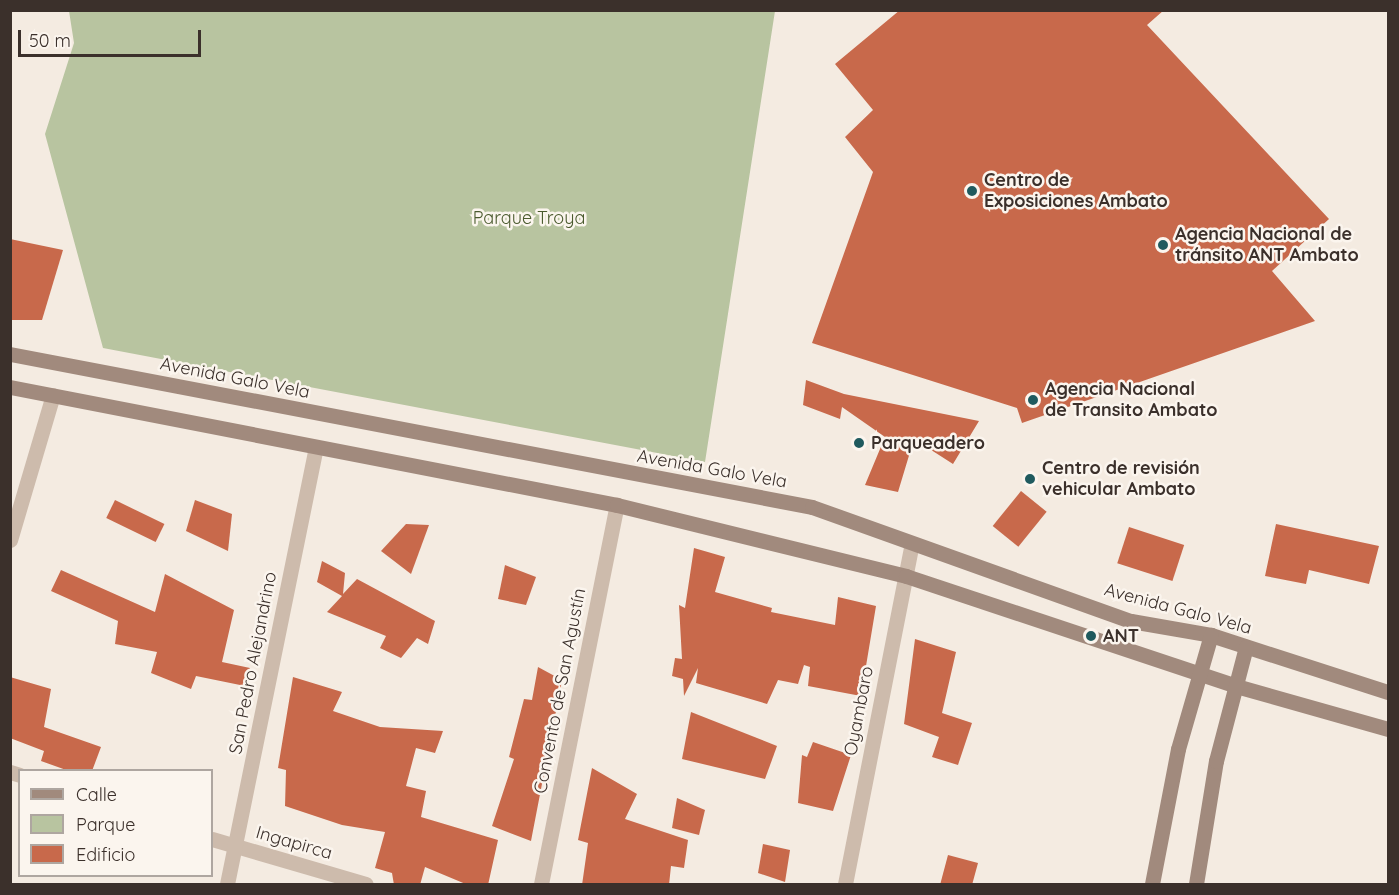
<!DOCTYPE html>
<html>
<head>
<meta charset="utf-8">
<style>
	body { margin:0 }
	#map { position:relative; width:1399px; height:895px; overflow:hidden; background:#f4ebe1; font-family:Quicksand,sans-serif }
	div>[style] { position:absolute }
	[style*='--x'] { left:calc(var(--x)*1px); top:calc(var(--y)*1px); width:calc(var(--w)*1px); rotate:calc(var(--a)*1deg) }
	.green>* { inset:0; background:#b8c4a0 }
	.building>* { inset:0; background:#c8694b; transform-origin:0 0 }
	.street>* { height:15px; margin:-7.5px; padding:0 7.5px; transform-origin:7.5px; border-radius:7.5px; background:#cdbbac }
	.secondary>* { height:15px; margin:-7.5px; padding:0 7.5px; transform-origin:7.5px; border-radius:7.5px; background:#a18a7d }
	.dots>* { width:16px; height:16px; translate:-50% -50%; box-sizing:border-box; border:3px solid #fbf5ee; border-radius:50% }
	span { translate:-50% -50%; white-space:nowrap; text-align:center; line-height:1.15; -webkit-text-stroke:5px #fbf5ee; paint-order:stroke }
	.poi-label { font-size:18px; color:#3b302b; font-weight:700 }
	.left { translate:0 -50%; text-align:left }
	.park-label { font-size:18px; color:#4a5a2e }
	.street-label { font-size:18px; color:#3b302b }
	.frame { position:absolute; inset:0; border:12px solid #3b302b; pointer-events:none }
	.legend { position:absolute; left:18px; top:769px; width:195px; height:108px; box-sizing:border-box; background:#fbf5ee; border:2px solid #aea6a0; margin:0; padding:8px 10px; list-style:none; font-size:18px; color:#3b302b }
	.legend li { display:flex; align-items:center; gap:12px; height:30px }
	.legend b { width:30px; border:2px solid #aea6a0 }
	.scale { position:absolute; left:18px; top:30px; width:183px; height:27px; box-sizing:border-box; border:3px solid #3b302b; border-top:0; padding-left:8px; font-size:18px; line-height:21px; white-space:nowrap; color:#3b302b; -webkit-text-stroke:4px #fbf5ee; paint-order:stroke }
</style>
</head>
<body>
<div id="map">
	<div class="green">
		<i style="clip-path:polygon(69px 11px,775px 11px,705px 462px,103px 348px,45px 134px,74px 43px)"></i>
	</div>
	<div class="building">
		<i style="clip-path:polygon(900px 10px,1164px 10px,1147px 25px,1329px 219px,1272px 271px,1315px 321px,1022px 423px,1017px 408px,812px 343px,873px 172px,845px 137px,873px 110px,835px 64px)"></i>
		<i style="clip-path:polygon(10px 239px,63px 250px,42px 320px,10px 320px)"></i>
		<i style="clip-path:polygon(806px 380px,844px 394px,979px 421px,953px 464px,914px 439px,898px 492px,865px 485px,885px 437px,842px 407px,840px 419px,803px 405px)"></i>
		<i style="left:1021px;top:491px;width:33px;height:45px;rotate:39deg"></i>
		<i style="left:115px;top:500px;width:55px;height:20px;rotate:26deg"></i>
		<i style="clip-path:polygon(195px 500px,232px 514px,228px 551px,186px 531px)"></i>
		<i style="clip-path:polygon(406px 524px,429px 525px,411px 574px,381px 551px)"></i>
		<i style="clip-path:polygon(1276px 524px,1379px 546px,1369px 584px,1309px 570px,1306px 584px,1265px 576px)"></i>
		<i style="left:1129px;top:527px;width:58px;height:38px;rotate:18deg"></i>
		<i style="clip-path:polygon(694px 548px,725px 557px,715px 592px,772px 608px,771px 612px,835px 625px,838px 597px,876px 606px,861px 696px,808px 686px,810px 667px,804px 665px,798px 684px,778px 680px,767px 704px,696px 683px,698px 668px,684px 696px,683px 679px,672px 676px,675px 658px,682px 659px,679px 605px,685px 608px)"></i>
		<i style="clip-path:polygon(322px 561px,345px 573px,343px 594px,357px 579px,435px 621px,428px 644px,417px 638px,401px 658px,380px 648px,386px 636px,327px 612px,342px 596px,317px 582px)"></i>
		<i style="clip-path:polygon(505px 565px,536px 577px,526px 605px,498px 599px)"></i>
		<i style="clip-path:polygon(61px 570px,155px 612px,165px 574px,234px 610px,222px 662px,250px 668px,245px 686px,196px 676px,191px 689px,151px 673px,157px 652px,115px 644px,118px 621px,51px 591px)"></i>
		<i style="clip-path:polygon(915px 639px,956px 652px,942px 713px,972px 723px,958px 765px,932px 757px,939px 737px,904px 724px)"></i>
		<i style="clip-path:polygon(538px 667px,562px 680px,531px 841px,492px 826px,514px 759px,509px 757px,524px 699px,532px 700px)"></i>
		<i style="clip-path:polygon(10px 677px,51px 689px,44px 727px,101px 747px,92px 771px,69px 771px,41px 761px,44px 751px,10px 738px)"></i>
		<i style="clip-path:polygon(293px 677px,342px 692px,333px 711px,380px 727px,443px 731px,435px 753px,416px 748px,406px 786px,426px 791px,421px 817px,498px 840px,488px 885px,468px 885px,425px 867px,420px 885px,394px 885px,392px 873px,375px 868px,385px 832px,342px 825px,285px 806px,286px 770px,278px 768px)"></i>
		<i style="clip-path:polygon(691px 712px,777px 746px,765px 779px,682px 759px)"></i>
		<i style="clip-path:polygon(813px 742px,851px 755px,833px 811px,798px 803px,802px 755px,807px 757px)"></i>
		<i style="clip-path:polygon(592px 768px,637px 794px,625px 819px,688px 840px,684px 868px,671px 866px,669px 885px,582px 885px,588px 843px,578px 840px)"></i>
		<i style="clip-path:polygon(677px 798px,705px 810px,699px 835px,672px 828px)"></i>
		<i style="clip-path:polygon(763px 844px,790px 850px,785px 882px,758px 873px)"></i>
		<i style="clip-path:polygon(948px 855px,978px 863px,972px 885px,940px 885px)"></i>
	</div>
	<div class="street">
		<i style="--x:10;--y:540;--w:151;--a:-73.5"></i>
		<i style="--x:10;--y:772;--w:10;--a:17"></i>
		<i style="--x:212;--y:839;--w:160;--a:16.3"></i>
		<i style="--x:227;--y:884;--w:445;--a:-78.5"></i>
		<i style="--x:541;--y:884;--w:387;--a:-78.7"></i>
		<i style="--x:845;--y:884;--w:347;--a:-78.9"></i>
	</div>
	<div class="secondary">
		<i style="--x:10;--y:354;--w:816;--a:10.8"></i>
		<i style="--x:812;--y:507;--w:339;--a:19.7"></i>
		<i style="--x:1131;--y:621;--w:81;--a:9.9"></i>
		<i style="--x:1211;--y:635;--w:186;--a:17.9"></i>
		<i style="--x:10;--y:387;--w:618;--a:11"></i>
		<i style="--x:617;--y:505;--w:298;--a:13.8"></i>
		<i style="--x:906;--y:576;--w:348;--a:18.4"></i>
		<i style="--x:1236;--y:686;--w:158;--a:15.8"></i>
		<i style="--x:1152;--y:884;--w:137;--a:-79.1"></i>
		<i style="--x:1178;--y:749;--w:119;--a:-73.9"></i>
		<i style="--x:1196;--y:884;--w:125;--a:-80.8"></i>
		<i style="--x:1216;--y:761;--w:118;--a:-75.3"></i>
	</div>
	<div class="dots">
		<i style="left:972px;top:191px;background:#1f5a5e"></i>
		<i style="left:1163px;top:245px;background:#1f5a5e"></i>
		<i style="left:1033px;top:400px;background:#1f5a5e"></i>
		<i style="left:859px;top:443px;background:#1f5a5e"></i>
		<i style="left:1030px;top:479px;background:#1f5a5e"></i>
		<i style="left:1091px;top:636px;background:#1f5a5e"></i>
	</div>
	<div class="poi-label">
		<span class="left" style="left:984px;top:191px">Centro de<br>Exposiciones Ambato</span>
		<span class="left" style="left:1175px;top:245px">Agencia Nacional de<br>tránsito ANT Ambato</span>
		<span class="left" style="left:1045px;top:400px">Agencia Nacional<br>de Transito Ambato</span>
		<span class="left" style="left:871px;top:443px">Parqueadero</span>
		<span class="left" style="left:1042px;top:479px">Centro de revisión<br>vehicular Ambato</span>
		<span class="left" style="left:1103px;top:636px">ANT</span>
	</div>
	<div class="park-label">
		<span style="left:529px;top:218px">Parque Troya</span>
	</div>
	<div class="street-label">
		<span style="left:235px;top:378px;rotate:11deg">Avenida Galo Vela</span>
		<span style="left:712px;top:469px;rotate:10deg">Avenida Galo Vela</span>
		<span style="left:1178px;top:609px;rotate:15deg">Avenida Galo Vela</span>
		<span style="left:253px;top:663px;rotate:-79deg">San Pedro Alejandrino</span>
		<span style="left:560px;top:691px;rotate:-79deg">Convento de San Agustín</span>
		<span style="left:859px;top:711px;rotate:-79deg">Oyambaro</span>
		<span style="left:294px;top:843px;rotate:16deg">Ingapirca</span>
	</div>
	<div class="frame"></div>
	<ul class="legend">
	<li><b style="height:8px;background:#a18a7d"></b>Calle</li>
	<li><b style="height:16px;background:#b8c4a0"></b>Parque</li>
	<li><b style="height:16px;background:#c8694b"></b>Edificio</li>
	</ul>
	<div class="scale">50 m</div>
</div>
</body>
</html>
